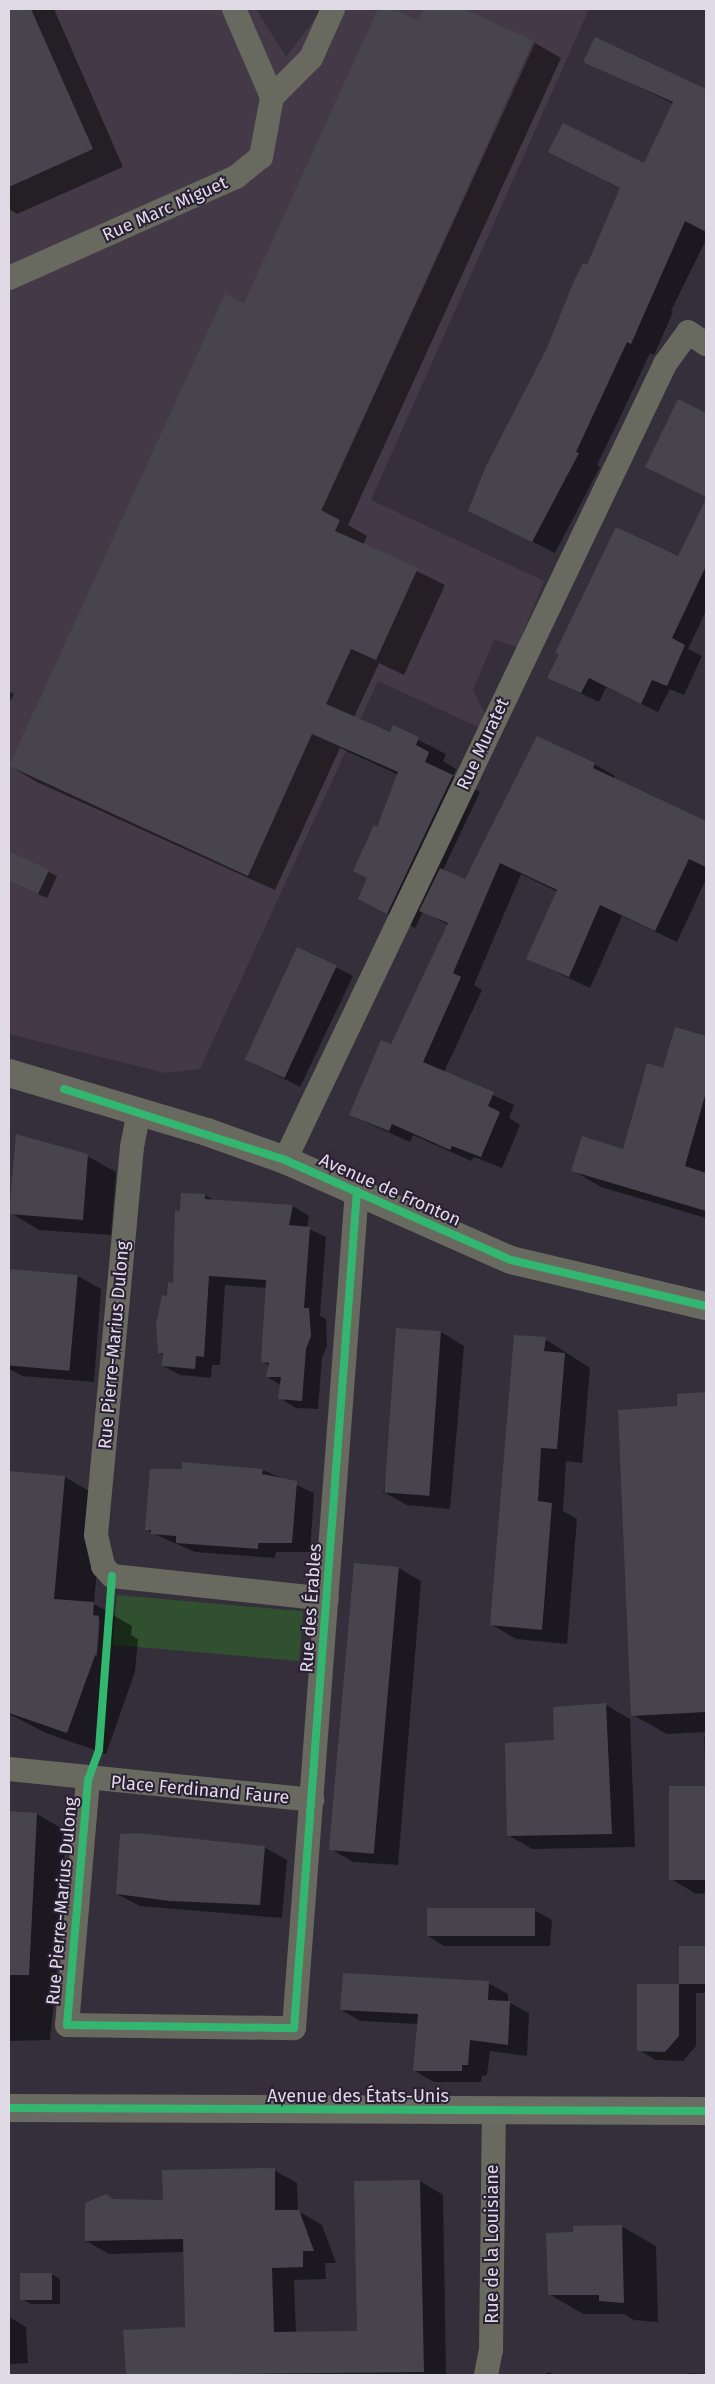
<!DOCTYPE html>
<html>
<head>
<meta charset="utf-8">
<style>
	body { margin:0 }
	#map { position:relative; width:715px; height:2384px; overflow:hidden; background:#342f3a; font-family:"Fira Sans",sans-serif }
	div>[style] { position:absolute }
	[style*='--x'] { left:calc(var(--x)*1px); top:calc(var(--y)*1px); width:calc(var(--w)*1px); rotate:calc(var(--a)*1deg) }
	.industrial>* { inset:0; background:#443946 }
	.green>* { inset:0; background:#31502f; transform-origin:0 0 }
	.shadow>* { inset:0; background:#0007 }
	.building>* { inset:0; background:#48444e; transform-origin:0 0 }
	.minor>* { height:24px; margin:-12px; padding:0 12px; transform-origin:12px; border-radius:12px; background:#686a5f }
	.tertiary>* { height:28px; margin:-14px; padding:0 14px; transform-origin:14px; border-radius:14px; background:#686a5f }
	.primary>* { height:28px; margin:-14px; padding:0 14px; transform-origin:14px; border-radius:14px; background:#6a6b62 }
	.cycleway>* { height:8px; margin:-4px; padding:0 4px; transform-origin:4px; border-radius:4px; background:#33b770 }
	span { translate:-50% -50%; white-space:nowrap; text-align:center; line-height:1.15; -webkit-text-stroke:4px #2a2034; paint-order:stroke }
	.street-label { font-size:18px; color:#e0dae7 }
	.frame { position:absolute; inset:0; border:10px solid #e0dae7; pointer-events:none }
</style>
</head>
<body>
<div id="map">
	<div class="industrial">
		<i style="clip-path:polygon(9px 9px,256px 9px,286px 57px,322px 9px,589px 9px,371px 500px,544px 581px,517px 647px,494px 640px,473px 690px,486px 716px,478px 727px,378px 681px,200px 1069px,166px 1073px,9px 1034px)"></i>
	</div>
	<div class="green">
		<i style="left:117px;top:1595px;width:187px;height:50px;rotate:5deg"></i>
	</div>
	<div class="shadow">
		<i style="clip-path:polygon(9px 9px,54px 9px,123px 167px,17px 214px,9px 209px)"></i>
		<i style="clip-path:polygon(379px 9px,390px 9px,419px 22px,425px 9px,460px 9px,534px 42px,317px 515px,319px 516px,535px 43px,561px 58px,348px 525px,367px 536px,363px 545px,445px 585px,404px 675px,379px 663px,354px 717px,390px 733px,393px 727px,446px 754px,443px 761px,456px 769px,453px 776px,480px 792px,443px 870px,466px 881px,594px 764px,615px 776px,614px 779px,706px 823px,706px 879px,677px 942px,622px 916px,590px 988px,528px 959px,558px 892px,521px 874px,474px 985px,482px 990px,444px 1072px,514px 1105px,509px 1118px,520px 1125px,502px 1168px,474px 1157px,471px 1161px,413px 1135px,410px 1142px,350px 1115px,392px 1045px,448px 925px,423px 911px,415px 928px,360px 899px,369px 878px,378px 828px,399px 775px,340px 748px,275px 890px,37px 782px,10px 766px,244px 305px)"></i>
		<i style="clip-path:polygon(595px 39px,706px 91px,706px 240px,671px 311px,673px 312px,654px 355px,650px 353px,615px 428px,597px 465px,600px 467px,555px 553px,469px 510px,588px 267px,621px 189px,550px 152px,644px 165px,674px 104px,585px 61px)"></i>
		<i style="clip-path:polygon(678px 401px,706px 414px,706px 497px,664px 476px)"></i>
		<i style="clip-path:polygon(706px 502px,706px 611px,688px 649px,702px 656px,684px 695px,670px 689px,658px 712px,606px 687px,599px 702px,549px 678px,679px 558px)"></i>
		<i style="clip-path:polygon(9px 691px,14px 694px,9px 704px)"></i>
		<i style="clip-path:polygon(9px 852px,57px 876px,47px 898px,9px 881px)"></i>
		<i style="clip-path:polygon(336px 967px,353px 976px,300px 1087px,245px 1059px)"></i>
		<i style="clip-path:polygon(675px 1029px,706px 1038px,706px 1218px,601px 1187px,572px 1170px,623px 1150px,664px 1069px)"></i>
		<i style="clip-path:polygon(87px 1156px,116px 1172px,111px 1235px,39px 1230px,11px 1213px)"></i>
		<i style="clip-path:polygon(205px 1195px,215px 1201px,293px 1206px,309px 1216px,307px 1228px,326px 1237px,320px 1316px,326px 1319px,327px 1346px,322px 1358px,318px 1409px,296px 1408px,280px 1398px,281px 1385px,267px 1377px,270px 1366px,262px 1361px,267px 1288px,225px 1285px,220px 1365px,212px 1365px,211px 1378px,180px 1375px,163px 1366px,164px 1355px,159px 1352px,168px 1297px,174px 1284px,181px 1212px)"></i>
		<i style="clip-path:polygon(9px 1271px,78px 1276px,101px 1289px,94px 1382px,23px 1376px,9px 1369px)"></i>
		<i style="clip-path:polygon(441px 1332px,464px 1346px,450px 1509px,407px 1505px,383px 1492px)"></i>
		<i style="clip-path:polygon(545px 1339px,590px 1368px,582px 1463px,566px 1461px,563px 1511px,577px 1519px,567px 1644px,516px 1639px,491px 1624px)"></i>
		<i style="clip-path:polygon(706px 1393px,706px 1732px,667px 1734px,633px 1715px,678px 1395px)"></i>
		<i style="clip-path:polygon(183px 1470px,263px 1470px,314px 1493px,310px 1552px,276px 1552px,275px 1558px,195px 1552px,152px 1533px,146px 1529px)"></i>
		<i style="clip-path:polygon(evenodd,9px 1472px,65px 1477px,103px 1499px,94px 1604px,132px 1626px,131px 1635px,138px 1639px,135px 1672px,106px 1754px,46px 1733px,9px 1714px,9px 1472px,98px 1621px,100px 1621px,97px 1656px,95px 1656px,98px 1621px)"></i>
		<i style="clip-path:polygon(399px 1568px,421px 1581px,398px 1865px,353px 1862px,331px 1849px)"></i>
		<i style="clip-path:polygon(606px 1705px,630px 1719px,635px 1847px,532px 1849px,508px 1835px,555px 1741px,554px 1708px)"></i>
		<i style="clip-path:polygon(704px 1736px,706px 1736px,706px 1893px,696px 1894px,673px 1880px,670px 1788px,706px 1787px)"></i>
		<i style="clip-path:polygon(9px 1812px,37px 1814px,66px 1831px,62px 1891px,65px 1892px,50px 2040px,9px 2041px)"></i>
		<i style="clip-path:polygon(122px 1836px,219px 1841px,264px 1847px,287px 1860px,282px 1918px,140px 1906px,117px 1894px)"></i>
		<i style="clip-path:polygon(534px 1910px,552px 1920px,550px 1946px,444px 1946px,426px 1935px)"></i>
		<i style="clip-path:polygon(680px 1948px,706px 1948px,706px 1993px,696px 1993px,696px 2046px,683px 2061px,656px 2060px,639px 2050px,639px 1985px,680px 1985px)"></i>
		<i style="clip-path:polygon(488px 1983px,508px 1994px,508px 2002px,529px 2013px,527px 2056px,490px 2051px,487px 2075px,482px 2076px,481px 2082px,434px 2082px,415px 2071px,419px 2024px,361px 2021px,341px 2010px)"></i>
		<i style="clip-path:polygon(274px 2170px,297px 2183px,298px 2211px,322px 2225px,336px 2263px,325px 2263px,326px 2279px,294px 2280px,296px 2333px,358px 2332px,420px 2181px,443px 2195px,446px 2375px,127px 2375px,125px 2331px,186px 2328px,184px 2252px,109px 2254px,86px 2241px,113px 2200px,165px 2201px)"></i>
		<i style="clip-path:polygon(621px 2226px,656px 2246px,658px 2322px,634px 2320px,624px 2314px,583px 2314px,549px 2294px,574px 2234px)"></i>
		<i style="clip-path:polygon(52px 2274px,60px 2279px,60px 2304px,31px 2304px,22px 2299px)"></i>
		<i style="clip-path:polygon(9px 2317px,26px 2327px,28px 2363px,9px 2364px)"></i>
		<i style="clip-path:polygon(549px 2372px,554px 2375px,544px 2375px)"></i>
		<i style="clip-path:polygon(689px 2373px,706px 2374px,706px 2375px,689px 2375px)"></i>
	</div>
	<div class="building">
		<i style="clip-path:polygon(9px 9px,31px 9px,93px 149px,9px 187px)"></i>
		<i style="clip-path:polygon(378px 9px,393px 9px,418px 20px,423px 9px,464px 9px,534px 41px,321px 510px,340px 520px,335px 531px,418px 568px,376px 660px,351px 649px,326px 704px,390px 732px,393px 725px,419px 737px,416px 745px,429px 752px,425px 762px,453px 775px,387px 914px,358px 899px,367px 878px,353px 871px,374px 825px,377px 827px,398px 772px,312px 734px,248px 876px,9px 766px,225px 294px,244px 303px)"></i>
		<i style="clip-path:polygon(595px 37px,706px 89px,706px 232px,685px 221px,631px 344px,627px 342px,576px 452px,579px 453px,532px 542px,468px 511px,486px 466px,547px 348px,574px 281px,583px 263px,587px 265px,620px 188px,548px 152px,563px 123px,644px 163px,673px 102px,583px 62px)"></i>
		<i style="clip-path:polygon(678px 399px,706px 413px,706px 497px,645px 467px)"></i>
		<i style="clip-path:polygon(706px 499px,706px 566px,672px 638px,685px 645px,667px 686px,652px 680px,641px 704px,589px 678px,581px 693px,547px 678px,559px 654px,555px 653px,616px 527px,678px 556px)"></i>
		<i style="clip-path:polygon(537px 736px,595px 763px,593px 768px,706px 821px,706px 867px,689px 859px,655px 931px,600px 905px,569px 977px,526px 959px,557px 890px,500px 863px,453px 973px,461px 977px,423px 1062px,494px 1092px,488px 1106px,500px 1112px,481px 1157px,452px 1146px,450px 1150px,392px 1124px,389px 1131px,349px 1115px,381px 1040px,391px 1044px,448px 923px,419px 911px,440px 868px,465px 879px)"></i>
		<i style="clip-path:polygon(9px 851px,49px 870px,38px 894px,9px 881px)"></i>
		<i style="left:297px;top:947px;width:44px;height:124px;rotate:25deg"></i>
		<i style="clip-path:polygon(675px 1027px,706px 1036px,706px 1092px,685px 1166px,706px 1173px,706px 1211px,571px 1171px,582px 1136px,623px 1149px,647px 1063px,663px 1068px)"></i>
		<i style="clip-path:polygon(16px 1134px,88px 1154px,83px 1220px,9px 1214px)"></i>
		<i style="clip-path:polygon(181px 1193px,205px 1194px,205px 1199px,293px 1205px,289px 1225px,310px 1227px,304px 1308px,309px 1308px,311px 1336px,306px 1349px,302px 1401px,278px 1399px,281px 1377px,266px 1377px,269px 1363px,261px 1362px,266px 1280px,209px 1276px,204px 1357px,196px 1356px,195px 1369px,162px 1366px,163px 1353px,158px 1353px,156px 1324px,162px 1295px,167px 1296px,168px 1282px,173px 1283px,175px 1210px,180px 1211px)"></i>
		<i style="left:9px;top:1269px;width:69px;height:96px;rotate:5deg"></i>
		<i style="left:396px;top:1328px;width:45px;height:165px;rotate:4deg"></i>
		<i style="clip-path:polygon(514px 1335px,546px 1337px,544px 1351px,565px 1353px,557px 1449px,541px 1448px,538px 1501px,552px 1503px,542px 1630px,490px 1625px)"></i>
		<i style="clip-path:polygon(706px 1392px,706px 1712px,631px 1716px,618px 1410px,677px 1406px,677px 1394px)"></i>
		<i style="clip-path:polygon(182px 1462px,263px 1469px,262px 1474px,297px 1481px,292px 1543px,258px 1543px,258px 1549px,176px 1543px,176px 1536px,151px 1534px,151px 1530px,145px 1530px,150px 1469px,182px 1469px)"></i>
		<i style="clip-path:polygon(9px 1471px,65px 1476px,54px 1599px,94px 1602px,93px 1615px,99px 1616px,97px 1650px,67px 1733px,9px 1713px)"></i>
		<i style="left:354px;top:1563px;width:45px;height:288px;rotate:5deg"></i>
		<i style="clip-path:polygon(606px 1703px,612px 1834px,507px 1836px,505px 1743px,554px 1740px,553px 1707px)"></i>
		<i style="left:706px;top:1786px;width:94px;height:37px;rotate:90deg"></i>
		<i style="clip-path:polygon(9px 1811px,37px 1813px,29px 1975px,9px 1975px)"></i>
		<i style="clip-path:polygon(137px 1833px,265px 1846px,260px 1905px,170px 1901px,116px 1894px,120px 1834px)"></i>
		<i style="left:427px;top:1908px;width:108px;height:28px"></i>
		<i style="left:679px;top:1946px;width:27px;height:38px"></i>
		<i style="clip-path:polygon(343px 1973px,489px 1981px,488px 2000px,510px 2001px,508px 2045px,470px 2040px,468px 2065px,462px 2065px,462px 2071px,413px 2071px,418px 2014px,340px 2010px)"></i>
		<i style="clip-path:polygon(637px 1984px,679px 1984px,679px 2036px,665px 2052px,637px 2051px)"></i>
		<i style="clip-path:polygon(275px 2168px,275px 2210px,299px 2210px,314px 2251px,303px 2251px,303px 2267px,272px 2268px,274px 2332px,357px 2331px,354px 2181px,420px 2180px,424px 2372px,126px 2375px,123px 2330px,185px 2327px,183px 2239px,85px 2241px,85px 2203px,106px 2194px,113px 2199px,163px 2200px,162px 2170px)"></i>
		<i style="clip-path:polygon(622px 2225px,624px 2303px,599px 2301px,599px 2295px,548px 2295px,546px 2233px,573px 2232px,573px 2226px)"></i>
		<i style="left:20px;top:2273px;width:32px;height:27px"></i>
	</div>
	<div class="minor">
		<i style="--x:234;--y:9;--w:96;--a:66.6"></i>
		<i style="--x:9;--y:278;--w:248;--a:-24"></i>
		<i style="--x:236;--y:177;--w:32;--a:-39"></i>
		<i style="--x:261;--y:157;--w:61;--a:-79.6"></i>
		<i style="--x:272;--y:97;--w:55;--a:-45"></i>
		<i style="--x:311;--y:58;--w:54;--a:-65.8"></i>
		<i style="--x:139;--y:1111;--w:37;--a:101"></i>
		<i style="--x:132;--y:1147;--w:390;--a:95.3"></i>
		<i style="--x:96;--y:1535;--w:32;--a:77"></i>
		<i style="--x:103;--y:1566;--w:13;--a:48"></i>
		<i style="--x:112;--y:1576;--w:216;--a:6.1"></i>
		<i style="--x:285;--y:1160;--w:882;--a:-64.48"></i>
		<i style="--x:665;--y:364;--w:39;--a:-54"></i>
		<i style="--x:688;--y:332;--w:22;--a:34"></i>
		<i style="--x:9;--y:1769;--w:305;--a:5.8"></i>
		<i style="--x:88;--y:1780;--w:246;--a:94.9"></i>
		<i style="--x:67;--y:2025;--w:227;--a:0.8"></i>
		<i style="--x:294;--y:2028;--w:839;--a:-85.7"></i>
		<i style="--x:486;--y:2375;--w:25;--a:-79"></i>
		<i style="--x:491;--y:2350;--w:238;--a:-89.3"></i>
	</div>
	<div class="tertiary">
		<i style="--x:9;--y:1073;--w:207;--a:16.6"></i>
		<i style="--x:207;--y:1132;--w:83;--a:19.7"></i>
		<i style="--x:285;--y:1160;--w:247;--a:23.9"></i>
		<i style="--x:511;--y:1260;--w:200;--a:13.3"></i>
	</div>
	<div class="primary">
		<i style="--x:9;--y:2108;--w:697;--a:0.25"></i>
	</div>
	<div class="cycleway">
		<i style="--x:64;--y:1089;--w:232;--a:17.8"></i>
		<i style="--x:285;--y:1160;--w:247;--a:23.9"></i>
		<i style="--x:511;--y:1260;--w:200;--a:13.3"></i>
		<i style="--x:112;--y:1576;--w:174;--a:94.3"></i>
		<i style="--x:99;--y:1750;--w:32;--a:110"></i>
		<i style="--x:88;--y:1780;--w:246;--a:94.9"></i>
		<i style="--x:67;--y:2025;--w:227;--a:0.8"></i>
		<i style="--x:294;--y:2028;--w:839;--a:-85.7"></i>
		<i style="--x:9;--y:2108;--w:697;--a:0.25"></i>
	</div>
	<div class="street-label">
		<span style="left:165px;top:209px;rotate:-24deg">Rue Marc Miguet</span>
		<span style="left:483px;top:744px;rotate:-65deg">Rue Muratet</span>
		<span style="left:390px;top:1190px;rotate:24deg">Avenue de Fronton</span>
		<span style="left:114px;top:1345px;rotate:-85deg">Rue Pierre-Marius Dulong</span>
		<span style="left:311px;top:1608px;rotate:-86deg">Rue des Érables</span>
		<span style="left:200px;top:1790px;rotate:5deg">Place Ferdinand Faure</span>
		<span style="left:62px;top:1901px;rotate:-85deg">Rue Pierre-Marius Dulong</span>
		<span style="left:358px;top:2096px">Avenue des États-Unis</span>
		<span style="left:492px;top:2244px;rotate:-90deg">Rue de la Louisiane</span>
	</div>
	<div class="frame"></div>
</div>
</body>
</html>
